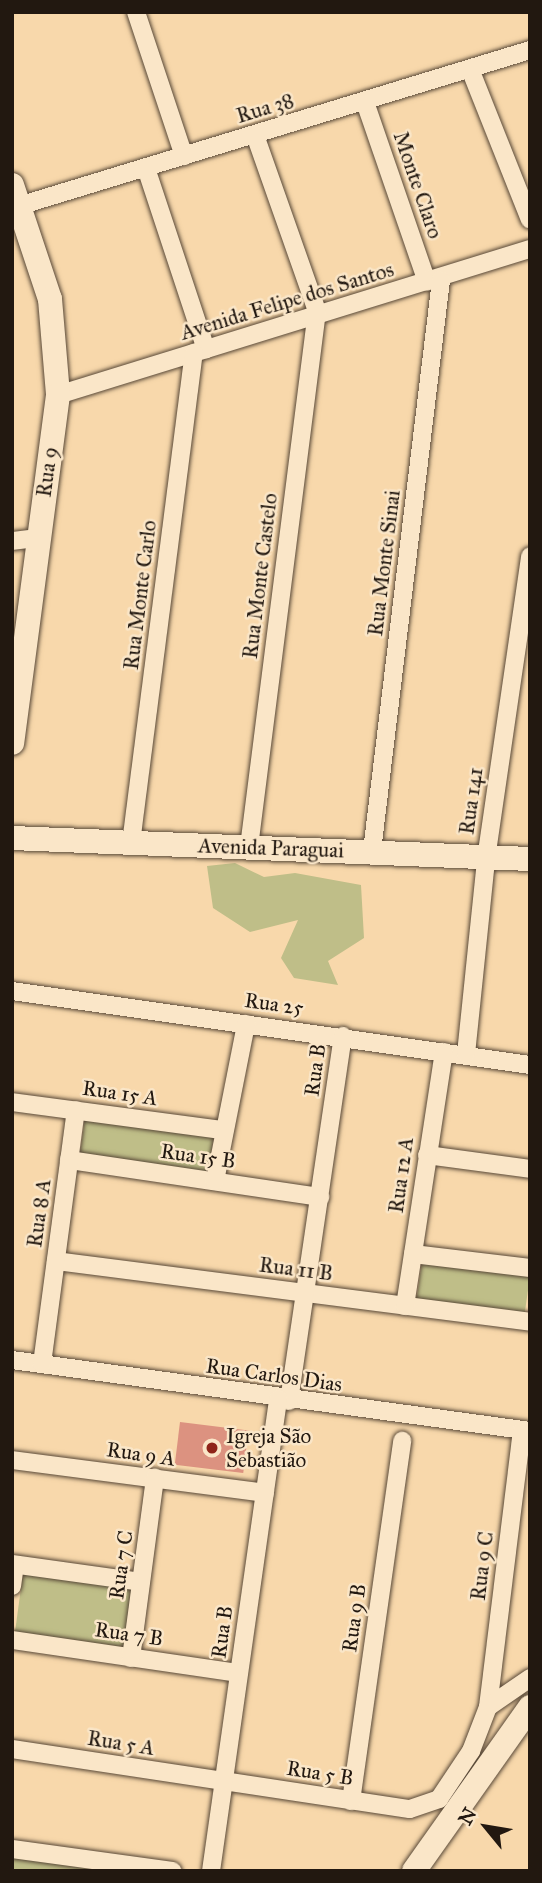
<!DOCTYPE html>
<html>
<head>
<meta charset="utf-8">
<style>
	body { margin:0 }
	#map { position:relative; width:542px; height:1883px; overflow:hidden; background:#f8d8ab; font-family:"IM FELL Great Primer",serif }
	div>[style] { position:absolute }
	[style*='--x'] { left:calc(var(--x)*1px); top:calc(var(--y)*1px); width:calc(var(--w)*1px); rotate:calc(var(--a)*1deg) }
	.green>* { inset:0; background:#bfbe88; transform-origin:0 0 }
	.building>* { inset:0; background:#dc9280; transform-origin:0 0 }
	.roads { filter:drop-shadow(0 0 2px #584837) drop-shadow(0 0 2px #584837) }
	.street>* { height:18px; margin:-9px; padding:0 9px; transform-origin:9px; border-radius:9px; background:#fae6c8 }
	.secondary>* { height:24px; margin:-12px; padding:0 12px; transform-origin:12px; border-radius:12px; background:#fae6c8 }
	.dots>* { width:19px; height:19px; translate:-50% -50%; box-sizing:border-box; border:4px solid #fae6c8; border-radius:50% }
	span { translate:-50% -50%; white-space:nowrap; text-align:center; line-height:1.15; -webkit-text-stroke:5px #fae6c8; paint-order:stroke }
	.street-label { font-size:21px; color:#221810 }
	.poi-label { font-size:21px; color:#221810 }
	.left { translate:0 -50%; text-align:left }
	.frame { position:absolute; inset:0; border:14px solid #221810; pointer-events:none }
	.north { position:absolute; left:451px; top:1792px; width:70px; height:70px; -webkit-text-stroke:5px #fae6c8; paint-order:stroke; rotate:300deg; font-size:19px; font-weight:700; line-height:28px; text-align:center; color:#221810 }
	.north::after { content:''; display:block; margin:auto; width:24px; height:32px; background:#221810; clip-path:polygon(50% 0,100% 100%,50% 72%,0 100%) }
</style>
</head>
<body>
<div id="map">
	<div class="green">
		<i style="clip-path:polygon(235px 863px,264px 877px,295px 873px,361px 885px,364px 938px,328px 961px,338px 985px,294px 978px,281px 958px,298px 920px,250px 932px,213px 908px,207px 866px)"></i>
		<i style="left:85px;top:1118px;width:130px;height:37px;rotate:8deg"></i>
		<i style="left:422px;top:1261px;width:109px;height:38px;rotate:8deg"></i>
		<i style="clip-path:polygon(23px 1573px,131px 1588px,134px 1612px,123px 1647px,15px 1632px)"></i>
		<i style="clip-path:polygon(12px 1855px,93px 1868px,93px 1871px,12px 1871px)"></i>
	</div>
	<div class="building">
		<i style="left:180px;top:1422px;width:69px;height:43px;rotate:7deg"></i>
	</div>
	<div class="roads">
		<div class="street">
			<i style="--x:136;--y:12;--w:152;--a:71.6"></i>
			<i style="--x:470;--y:69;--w:162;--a:68.3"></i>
			<i style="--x:365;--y:102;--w:190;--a:71"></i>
			<i style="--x:146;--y:168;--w:191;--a:71.7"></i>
			<i style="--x:12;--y:208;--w:542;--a:-16.96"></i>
			<i style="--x:58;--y:395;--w:494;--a:-17.2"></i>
			<i style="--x:12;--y:541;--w:25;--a:-7"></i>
			<i style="--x:131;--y:843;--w:494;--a:-82.7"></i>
			<i style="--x:249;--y:847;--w:540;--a:-82.77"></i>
			<i style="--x:317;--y:311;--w:187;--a:-109.4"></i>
			<i style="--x:372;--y:851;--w:575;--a:-83.11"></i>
			<i style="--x:12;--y:991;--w:523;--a:8.13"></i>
			<i style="--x:466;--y:1054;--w:196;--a:-84.1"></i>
			<i style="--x:486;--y:859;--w:306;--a:-81.7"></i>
			<i style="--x:12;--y:1102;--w:212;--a:7.6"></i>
			<i style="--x:427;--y:1155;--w:104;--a:7.7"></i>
			<i style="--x:69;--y:1160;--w:254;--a:8.4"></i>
			<i style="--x:215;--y:1181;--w:160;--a:-78.8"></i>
			<i style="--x:413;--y:1254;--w:118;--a:6.8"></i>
			<i style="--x:56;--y:1261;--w:478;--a:7.3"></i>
			<i style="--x:405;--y:1306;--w:257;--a:-81.3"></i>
			<i style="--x:12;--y:1360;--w:523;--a:7.8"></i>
			<i style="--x:42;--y:1364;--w:256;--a:-82.4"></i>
			<i style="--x:289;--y:1401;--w:369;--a:-81.6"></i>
			<i style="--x:12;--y:1460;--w:255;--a:7.4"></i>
			<i style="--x:12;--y:1564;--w:130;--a:7.9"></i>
			<i style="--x:12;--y:1586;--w:21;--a:-82"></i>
			<i style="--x:12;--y:1640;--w:229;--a:8.3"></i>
			<i style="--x:131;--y:1658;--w:182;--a:-82.4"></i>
			<i style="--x:488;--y:1707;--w:278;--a:-83"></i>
			<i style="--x:12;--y:1749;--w:402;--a:8.6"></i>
			<i style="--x:410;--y:1809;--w:31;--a:-19"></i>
			<i style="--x:439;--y:1799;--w:58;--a:-56.3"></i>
			<i style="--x:471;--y:1751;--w:47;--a:-68.9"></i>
			<i style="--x:488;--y:1707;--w:51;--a:-34.6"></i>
			<i style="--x:351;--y:1801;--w:364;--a:-81.9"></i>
			<i style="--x:12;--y:1849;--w:162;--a:7.8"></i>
			<i style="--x:211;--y:1871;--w:477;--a:-81.9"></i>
		</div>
		<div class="secondary">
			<i style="--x:12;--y:185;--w:120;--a:71.6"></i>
			<i style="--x:50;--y:299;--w:96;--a:85.2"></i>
			<i style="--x:58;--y:395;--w:351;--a:97.5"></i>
			<i style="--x:12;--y:838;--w:518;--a:2.32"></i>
			<i style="--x:414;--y:1871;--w:201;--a:-54.7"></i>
		</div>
	</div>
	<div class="dots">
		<i style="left:212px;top:1448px;background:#8f2418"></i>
	</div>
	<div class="street-label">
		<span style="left:265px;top:108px;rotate:-17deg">Rua 38</span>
		<span style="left:418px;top:185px;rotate:71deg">Monte Claro</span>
		<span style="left:287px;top:301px;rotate:-17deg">Avenida Felipe dos Santos</span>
		<span style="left:47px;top:472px;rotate:-82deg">Rua 9</span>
		<span style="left:384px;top:563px;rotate:-83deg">Rua Monte Sinai</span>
		<span style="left:260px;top:576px;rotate:-83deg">Rua Monte Castelo</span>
		<span style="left:140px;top:595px;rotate:-83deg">Rua Monte Carlo</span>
		<span style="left:471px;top:801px;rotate:-82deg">Rua 141</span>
		<span style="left:271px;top:848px;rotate:2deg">Avenida Paraguai</span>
		<span style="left:274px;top:1004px;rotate:8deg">Rua 25</span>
		<span style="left:315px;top:1070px;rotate:-82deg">Rua B</span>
		<span style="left:120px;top:1093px;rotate:8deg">Rua 15 A</span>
		<span style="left:198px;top:1156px;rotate:8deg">Rua 15 B</span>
		<span style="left:401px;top:1175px;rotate:-82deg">Rua 12 A</span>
		<span style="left:39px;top:1213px;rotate:-82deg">Rua 8 A</span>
		<span style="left:296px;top:1269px;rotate:7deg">Rua 11 B</span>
		<span style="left:274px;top:1375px;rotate:8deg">Rua Carlos Dias</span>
		<span style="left:141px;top:1454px;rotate:8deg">Rua 9 A</span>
		<span style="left:121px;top:1565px;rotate:-82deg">Rua 7 C</span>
		<span style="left:482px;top:1566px;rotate:-83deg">Rua 9 C</span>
		<span style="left:354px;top:1618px;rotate:-82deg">Rua 9 B</span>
		<span style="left:222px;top:1632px;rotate:-82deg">Rua B</span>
		<span style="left:129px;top:1634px;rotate:8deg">Rua 7 B</span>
		<span style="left:121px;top:1743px;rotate:9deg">Rua 5 A</span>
		<span style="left:320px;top:1773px;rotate:9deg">Rua 5 B</span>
	</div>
	<div class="poi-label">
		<span class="left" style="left:226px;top:1448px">Igreja São<br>Sebastião</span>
	</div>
	<div class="frame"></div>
	<div class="north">N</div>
</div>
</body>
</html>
